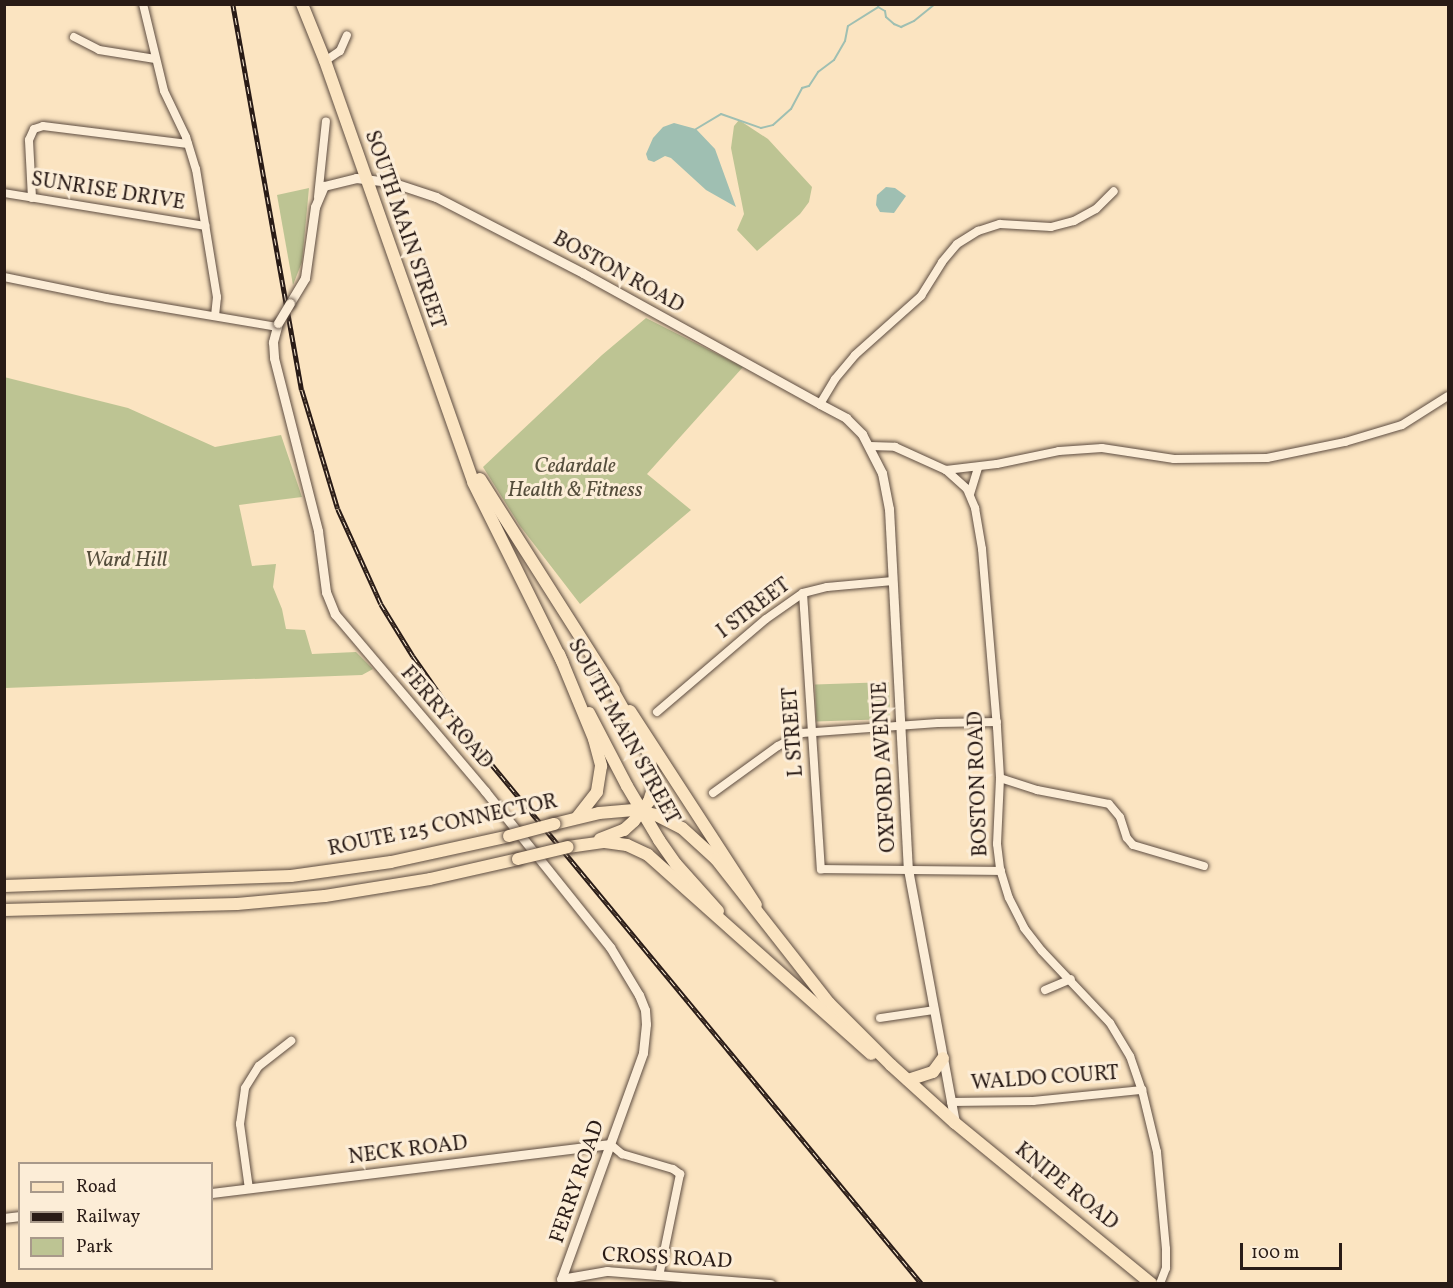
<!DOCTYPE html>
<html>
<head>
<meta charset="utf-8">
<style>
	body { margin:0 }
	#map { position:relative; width:1453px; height:1288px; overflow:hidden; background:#fbe4c1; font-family:Vollkorn,serif }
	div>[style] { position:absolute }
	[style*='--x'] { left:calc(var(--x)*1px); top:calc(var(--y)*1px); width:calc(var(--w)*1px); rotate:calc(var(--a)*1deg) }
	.green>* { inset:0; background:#bdc493; transform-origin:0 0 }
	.water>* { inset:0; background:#9fbfb2 }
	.stream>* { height:2px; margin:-1px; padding:0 1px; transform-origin:1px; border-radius:1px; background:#9fbfb2 }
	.roads { filter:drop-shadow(0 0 2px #5e4d41) drop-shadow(0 0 2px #5e4d41) }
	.minor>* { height:8px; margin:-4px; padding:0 4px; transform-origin:4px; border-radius:4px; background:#fcedd7 }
	.tertiary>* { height:9px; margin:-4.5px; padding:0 4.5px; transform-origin:4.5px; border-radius:4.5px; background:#fcedd7 }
	.primary>* { height:12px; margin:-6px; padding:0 6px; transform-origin:6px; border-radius:6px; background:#fbe4c1 }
	.trunk>* { height:12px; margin:-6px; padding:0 6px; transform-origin:6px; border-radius:6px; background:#fbe4c1 }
	.rail>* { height:4.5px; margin-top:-2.25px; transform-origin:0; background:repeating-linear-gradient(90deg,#fcedd7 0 7px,#291b16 0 14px); box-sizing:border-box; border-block:2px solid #291b16 }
	.bridges { filter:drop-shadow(0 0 2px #5e4d41) drop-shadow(0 0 2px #5e4d41) }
	.tertiary-bridge>* { height:9px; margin:-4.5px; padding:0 4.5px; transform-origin:4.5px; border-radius:4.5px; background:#fcedd7 }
	.trunk-bridge>* { height:12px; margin:-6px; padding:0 6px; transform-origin:6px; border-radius:6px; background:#fbe4c1 }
	span { translate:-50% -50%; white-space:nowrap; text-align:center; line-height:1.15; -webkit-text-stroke:6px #fcedd7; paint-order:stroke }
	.street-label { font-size:21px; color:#291b16 }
	.park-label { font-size:21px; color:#554e3c; font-style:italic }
	.frame { position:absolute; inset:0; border:6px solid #291b16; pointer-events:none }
	.legend { position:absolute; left:18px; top:1162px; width:195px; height:108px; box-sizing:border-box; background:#fcedd7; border:2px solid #a8998a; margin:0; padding:8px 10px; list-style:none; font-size:18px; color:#291b16 }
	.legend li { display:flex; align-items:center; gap:12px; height:30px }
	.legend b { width:30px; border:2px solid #a8998a }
	.scale { position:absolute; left:1240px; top:1243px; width:102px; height:27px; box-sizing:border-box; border:3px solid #291b16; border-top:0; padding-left:8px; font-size:18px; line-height:21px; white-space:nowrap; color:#291b16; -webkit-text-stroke:4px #fcedd7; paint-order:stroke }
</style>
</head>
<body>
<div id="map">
	<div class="green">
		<i style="clip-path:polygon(739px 120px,768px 139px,812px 187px,809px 202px,800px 214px,757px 251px,737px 230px,744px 214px,731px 148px,734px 126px)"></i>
		<i style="clip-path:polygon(309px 188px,302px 262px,293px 285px,277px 195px)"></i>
		<i style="clip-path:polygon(646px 318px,743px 367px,647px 474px,691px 510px,580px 604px,520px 526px,483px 467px,602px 355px)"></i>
		<i style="clip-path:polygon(4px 377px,128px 408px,215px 447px,281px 435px,302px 497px,239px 505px,252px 566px,276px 564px,273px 587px,282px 609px,286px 629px,305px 630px,312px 654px,356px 652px,373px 669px,362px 675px,5px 688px)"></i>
		<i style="left:889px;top:682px;width:37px;height:74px;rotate:88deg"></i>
	</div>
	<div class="water">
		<i style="clip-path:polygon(674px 123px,696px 129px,715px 149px,736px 207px,706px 190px,671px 158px,665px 156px,654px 162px,648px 160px,646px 154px,653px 138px,663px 127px)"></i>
		<i style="clip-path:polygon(886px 187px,895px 188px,906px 196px,894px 213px,880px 212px,876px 205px,877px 195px)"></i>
	</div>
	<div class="stream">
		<i style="--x:941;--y:4;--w:1;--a:0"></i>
		<i style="--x:696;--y:129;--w:29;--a:-31"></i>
		<i style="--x:721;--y:114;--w:42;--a:19.3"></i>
		<i style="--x:761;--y:128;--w:12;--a:-14"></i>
		<i style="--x:773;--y:125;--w:24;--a:-42"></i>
		<i style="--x:791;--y:109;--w:24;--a:-62"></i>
		<i style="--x:802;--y:88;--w:7;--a:-16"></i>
		<i style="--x:809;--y:86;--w:17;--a:-57"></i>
		<i style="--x:818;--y:72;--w:20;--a:-37"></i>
		<i style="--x:834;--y:60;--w:22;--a:-60"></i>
		<i style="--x:845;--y:41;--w:15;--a:-79"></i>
		<i style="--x:848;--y:26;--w:36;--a:-32"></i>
		<i style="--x:878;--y:7;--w:8;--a:30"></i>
		<i style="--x:885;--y:11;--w:6;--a:81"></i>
		<i style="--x:886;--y:17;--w:11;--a:41"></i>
		<i style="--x:894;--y:24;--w:8;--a:23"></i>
		<i style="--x:901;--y:27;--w:14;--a:-25"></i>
		<i style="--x:914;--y:21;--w:27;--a:-39"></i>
	</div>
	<div class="roads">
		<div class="minor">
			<i style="--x:143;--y:4;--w:89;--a:76.4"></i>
			<i style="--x:164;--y:91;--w:51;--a:64.4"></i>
			<i style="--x:186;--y:137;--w:34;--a:73"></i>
			<i style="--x:196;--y:169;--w:130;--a:80.7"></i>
			<i style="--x:217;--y:297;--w:18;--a:96"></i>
			<i style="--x:74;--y:37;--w:28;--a:27"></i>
			<i style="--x:99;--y:50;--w:57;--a:9.1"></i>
			<i style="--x:325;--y:61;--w:18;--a:-34"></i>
			<i style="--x:340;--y:51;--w:17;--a:-66"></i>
			<i style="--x:4;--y:193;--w:204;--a:9.3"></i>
			<i style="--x:318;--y:197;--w:76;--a:-84"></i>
			<i style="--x:32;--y:198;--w:58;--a:-93"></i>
			<i style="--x:29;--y:140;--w:12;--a:-66"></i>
			<i style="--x:34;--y:129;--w:9;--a:-18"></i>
			<i style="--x:43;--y:126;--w:146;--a:7.1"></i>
			<i style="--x:4;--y:277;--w:104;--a:11.6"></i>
			<i style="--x:106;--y:298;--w:173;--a:9.6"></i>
			<i style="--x:820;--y:404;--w:29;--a:-59"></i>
			<i style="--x:835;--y:379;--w:31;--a:-50"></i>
			<i style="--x:855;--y:355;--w:89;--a:-41.8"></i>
			<i style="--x:921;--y:296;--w:40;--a:-58"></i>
			<i style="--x:942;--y:262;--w:23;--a:-50"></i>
			<i style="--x:957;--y:244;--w:25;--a:-32"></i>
			<i style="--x:978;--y:231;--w:23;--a:-18"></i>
			<i style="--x:1000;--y:224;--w:51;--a:3.4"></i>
			<i style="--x:1051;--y:227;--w:24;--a:-15"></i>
			<i style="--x:1074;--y:221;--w:25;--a:-29"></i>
			<i style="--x:1096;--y:209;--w:25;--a:-45"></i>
			<i style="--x:870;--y:446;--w:25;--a:2"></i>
			<i style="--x:895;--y:447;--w:56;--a:24.3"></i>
			<i style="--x:946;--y:470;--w:28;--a:42"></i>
			<i style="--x:967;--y:489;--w:21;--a:67"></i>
			<i style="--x:975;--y:508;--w:42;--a:80.3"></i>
			<i style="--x:982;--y:549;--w:179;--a:85.2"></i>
			<i style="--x:997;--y:727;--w:51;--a:86.6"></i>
			<i style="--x:1000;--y:778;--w:66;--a:92.6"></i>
			<i style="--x:997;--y:844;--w:25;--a:83"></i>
			<i style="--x:1000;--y:869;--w:30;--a:73"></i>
			<i style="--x:1009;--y:898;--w:34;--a:63"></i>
			<i style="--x:1024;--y:928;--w:29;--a:52"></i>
			<i style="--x:1042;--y:951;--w:99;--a:46.6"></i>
			<i style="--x:1110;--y:1023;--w:39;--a:59"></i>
			<i style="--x:1130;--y:1056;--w:36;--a:71"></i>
			<i style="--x:1142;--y:1090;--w:64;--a:76.4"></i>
			<i style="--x:1157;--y:1152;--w:97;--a:84.7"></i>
			<i style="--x:1166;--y:1249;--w:19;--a:90"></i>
			<i style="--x:1166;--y:1268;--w:17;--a:111"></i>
			<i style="--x:946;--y:470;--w:51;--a:-6.7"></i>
			<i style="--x:997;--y:464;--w:63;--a:-11.8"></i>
			<i style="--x:1059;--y:451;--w:43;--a:-4"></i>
			<i style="--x:1102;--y:448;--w:73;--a:8.7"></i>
			<i style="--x:1174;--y:459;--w:93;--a:-0.6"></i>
			<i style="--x:1267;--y:458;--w:80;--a:-11.6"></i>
			<i style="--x:1345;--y:442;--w:59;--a:-16.6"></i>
			<i style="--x:1402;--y:425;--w:54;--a:-32.2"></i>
			<i style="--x:970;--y:494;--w:28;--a:-73"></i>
			<i style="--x:803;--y:593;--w:277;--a:86.3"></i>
			<i style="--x:821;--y:869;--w:180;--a:0.6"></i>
			<i style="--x:657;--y:712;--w:143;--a:-40.5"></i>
			<i style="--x:766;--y:619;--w:45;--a:-35.1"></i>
			<i style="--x:803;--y:593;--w:25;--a:-14"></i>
			<i style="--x:827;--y:587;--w:66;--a:-5.2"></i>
			<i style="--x:1000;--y:778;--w:39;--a:18"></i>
			<i style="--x:1037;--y:790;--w:73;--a:11"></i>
			<i style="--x:1109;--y:804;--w:17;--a:50"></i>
			<i style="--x:1120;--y:817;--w:22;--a:72"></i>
			<i style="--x:1127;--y:838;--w:9;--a:49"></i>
			<i style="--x:1133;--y:845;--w:74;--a:16.5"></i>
			<i style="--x:713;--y:793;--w:80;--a:-35.9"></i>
			<i style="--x:778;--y:746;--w:27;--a:-28"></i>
			<i style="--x:802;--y:733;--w:136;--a:-4.2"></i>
			<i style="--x:938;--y:723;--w:59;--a:-1"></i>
			<i style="--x:1045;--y:990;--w:28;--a:-23"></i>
			<i style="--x:880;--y:1018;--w:55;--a:-8.4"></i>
			<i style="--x:951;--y:1102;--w:82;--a:-0.7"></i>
			<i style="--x:1033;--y:1101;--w:110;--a:-5.8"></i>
			<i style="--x:610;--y:1144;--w:16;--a:40"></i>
			<i style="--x:622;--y:1154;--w:53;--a:16.4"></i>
			<i style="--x:673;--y:1169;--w:9;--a:36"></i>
			<i style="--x:680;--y:1174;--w:104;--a:101.6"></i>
			<i style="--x:249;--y:1189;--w:66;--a:-97.9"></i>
			<i style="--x:240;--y:1124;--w:36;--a:-82"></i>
			<i style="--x:245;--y:1088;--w:26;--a:-58"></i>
			<i style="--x:259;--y:1066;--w:41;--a:-38"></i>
		</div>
		<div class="tertiary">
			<i style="--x:290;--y:303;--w:29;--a:-59"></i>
			<i style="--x:305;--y:278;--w:72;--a:-82"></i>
			<i style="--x:315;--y:207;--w:23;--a:-67"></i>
			<i style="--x:324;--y:186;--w:33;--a:-14"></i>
			<i style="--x:356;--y:178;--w:38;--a:7"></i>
			<i style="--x:394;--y:183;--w:44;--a:18.4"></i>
			<i style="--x:436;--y:197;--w:165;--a:27.3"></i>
			<i style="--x:583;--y:273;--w:271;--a:28.9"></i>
			<i style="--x:820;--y:404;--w:30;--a:28"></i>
			<i style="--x:846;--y:418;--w:23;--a:45"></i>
			<i style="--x:862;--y:434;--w:44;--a:62.9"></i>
			<i style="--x:882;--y:473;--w:37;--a:79"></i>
			<i style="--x:889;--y:509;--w:361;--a:87"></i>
			<i style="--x:908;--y:869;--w:258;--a:79.5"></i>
			<i style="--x:278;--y:323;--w:20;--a:105"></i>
			<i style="--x:273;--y:342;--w:16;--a:86"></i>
			<i style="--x:274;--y:358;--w:179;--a:75.7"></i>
			<i style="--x:318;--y:531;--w:62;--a:82.5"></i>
			<i style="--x:326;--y:592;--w:24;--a:68"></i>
			<i style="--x:335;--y:614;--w:232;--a:49.7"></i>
			<i style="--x:485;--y:791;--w:200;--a:51.3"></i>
			<i style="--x:610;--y:947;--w:56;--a:58.9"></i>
			<i style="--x:639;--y:995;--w:16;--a:68"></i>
			<i style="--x:645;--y:1010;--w:14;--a:86"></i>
			<i style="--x:646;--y:1024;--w:29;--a:96"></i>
			<i style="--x:643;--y:1053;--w:240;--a:109.9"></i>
			<i style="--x:212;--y:1193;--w:401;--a:-7"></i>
			<i style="--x:4;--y:1218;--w:16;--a:-7"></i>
			<i style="--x:561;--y:1279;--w:47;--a:-9.9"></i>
			<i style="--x:607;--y:1271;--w:164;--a:4.6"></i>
		</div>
		<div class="primary">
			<i style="--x:302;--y:4;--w:61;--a:68"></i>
			<i style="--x:325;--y:61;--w:446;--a:70.6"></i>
			<i style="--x:473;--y:482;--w:202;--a:63.6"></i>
			<i style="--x:480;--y:479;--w:250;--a:57.6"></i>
			<i style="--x:630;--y:711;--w:231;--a:57"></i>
			<i style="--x:589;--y:713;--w:82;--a:62.5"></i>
			<i style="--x:627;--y:786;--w:63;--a:59.3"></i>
			<i style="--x:659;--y:840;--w:29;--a:55"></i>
			<i style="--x:676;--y:864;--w:63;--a:48.2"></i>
		</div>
		<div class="trunk">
			<i style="--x:559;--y:654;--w:92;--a:67.6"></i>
			<i style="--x:594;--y:739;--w:28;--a:75"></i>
			<i style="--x:601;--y:766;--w:26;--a:99"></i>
			<i style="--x:597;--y:792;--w:33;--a:128"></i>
			<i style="--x:554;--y:824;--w:46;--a:-13.7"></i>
			<i style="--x:599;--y:813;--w:35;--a:-5"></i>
			<i style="--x:634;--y:810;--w:23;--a:13"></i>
			<i style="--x:656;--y:815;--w:29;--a:27"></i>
			<i style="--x:682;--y:828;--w:46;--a:42.4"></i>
			<i style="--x:716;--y:859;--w:183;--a:51.9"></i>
			<i style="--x:829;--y:1003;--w:88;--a:45"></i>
			<i style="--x:891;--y:1065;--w:86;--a:42.2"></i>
			<i style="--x:955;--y:1123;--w:254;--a:39.3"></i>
			<i style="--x:600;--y:839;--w:26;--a:-21"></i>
			<i style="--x:624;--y:830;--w:13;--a:-42"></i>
			<i style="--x:634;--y:821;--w:25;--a:-53"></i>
			<i style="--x:649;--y:801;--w:16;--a:-72"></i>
			<i style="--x:654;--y:786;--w:32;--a:-99"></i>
			<i style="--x:649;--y:754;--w:83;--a:-119.7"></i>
			<i style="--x:568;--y:847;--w:37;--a:-8"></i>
			<i style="--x:605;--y:842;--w:22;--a:8"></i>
			<i style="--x:627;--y:845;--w:23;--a:25"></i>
			<i style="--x:648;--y:855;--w:299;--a:41.7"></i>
			<i style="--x:4;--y:886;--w:287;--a:-2"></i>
			<i style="--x:291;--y:876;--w:101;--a:-8"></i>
			<i style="--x:391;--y:862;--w:121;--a:-12.4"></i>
			<i style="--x:4;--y:910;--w:233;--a:-1.5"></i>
			<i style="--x:237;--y:904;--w:88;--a:-5.2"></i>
			<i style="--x:325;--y:896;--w:106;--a:-9.2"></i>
			<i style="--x:430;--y:879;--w:90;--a:-12.8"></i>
			<i style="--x:908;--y:1080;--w:26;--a:-18"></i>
			<i style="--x:933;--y:1072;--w:17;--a:-54"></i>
		</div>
	</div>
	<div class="rail">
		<i style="--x:233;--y:4;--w:392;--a:79.9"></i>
		<i style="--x:302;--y:390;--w:124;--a:73.2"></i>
		<i style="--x:338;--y:509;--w:104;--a:65.6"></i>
		<i style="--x:381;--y:604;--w:61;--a:58.4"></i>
		<i style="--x:413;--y:656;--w:106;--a:55"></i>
		<i style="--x:474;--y:743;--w:702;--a:50.37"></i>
	</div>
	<div class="bridges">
		<div class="tertiary-bridge">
			<i style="--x:278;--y:323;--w:23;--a:-59"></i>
		</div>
		<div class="trunk-bridge">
			<i style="--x:509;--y:836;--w:47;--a:-14.9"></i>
			<i style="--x:518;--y:859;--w:51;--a:-13.5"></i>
		</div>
	</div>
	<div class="street-label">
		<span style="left:108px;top:192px;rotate:9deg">SUNRISE DRIVE</span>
		<span style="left:404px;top:230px;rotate:71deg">SOUTH MAIN STREET</span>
		<span style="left:618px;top:273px;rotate:29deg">BOSTON ROAD</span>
		<span style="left:754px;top:609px;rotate:-37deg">I STREET</span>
		<span style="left:446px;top:718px;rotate:49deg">FERRY ROAD</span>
		<span style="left:623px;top:732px;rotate:61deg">SOUTH MAIN STREET</span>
		<span style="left:794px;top:732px;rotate:-94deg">L STREET</span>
		<span style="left:885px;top:767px;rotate:-93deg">OXFORD AVENUE</span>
		<span style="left:979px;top:784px;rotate:-92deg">BOSTON ROAD</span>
		<span style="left:443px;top:826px;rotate:-12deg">ROUTE 125 CONNECTOR</span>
		<span style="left:1045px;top:1079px;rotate:-4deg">WALDO COURT</span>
		<span style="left:408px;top:1151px;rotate:-7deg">NECK ROAD</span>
		<span style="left:578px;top:1182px;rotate:-71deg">FERRY ROAD</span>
		<span style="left:1066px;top:1187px;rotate:39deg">KNIPE ROAD</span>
		<span style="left:667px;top:1259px;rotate:3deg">CROSS ROAD</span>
	</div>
	<div class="park-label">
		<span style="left:575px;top:479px">Cedardale<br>Health &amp; Fitness</span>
		<span style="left:126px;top:561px">Ward Hill</span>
	</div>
	<div class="frame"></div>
	<ul class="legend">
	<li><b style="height:8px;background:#fbe4c1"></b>Road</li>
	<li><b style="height:8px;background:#291b16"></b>Railway</li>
	<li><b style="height:16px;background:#bdc493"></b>Park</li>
	</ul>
	<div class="scale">100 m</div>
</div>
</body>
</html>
